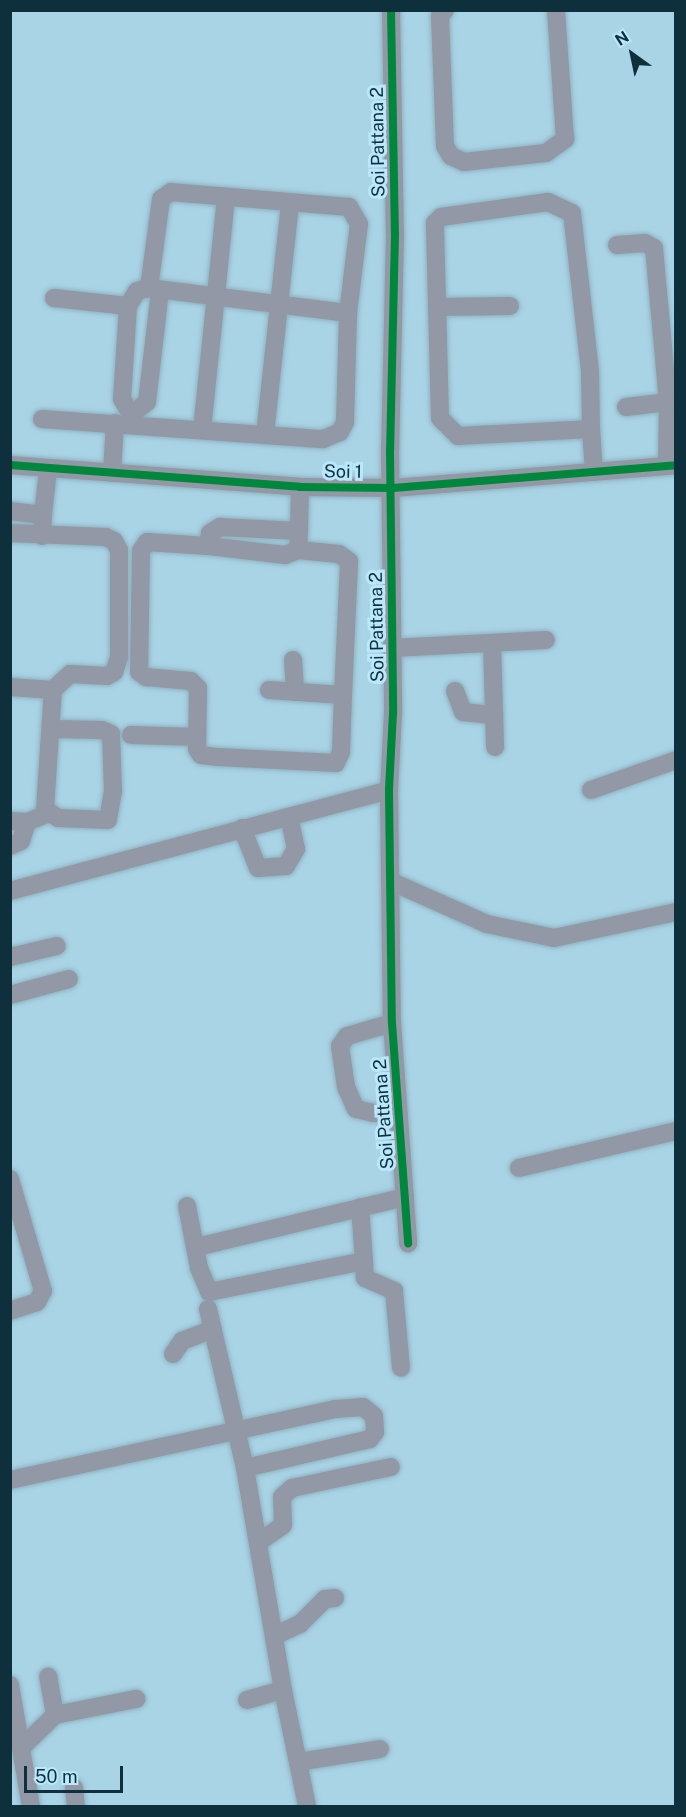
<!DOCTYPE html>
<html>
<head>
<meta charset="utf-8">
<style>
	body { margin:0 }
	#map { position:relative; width:686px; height:1817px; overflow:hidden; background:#a9d4e6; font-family:"Public Sans",sans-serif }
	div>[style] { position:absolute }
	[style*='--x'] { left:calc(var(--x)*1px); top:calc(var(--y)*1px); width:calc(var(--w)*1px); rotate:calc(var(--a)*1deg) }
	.roads { filter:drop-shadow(0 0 2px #8fb2bf) drop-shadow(0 0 2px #8fb2bf) }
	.minor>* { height:18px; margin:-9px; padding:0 9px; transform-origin:9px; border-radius:9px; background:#9298a5 }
	.cycleway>* { height:8px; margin:-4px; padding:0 4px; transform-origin:4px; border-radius:4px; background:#00873e }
	span { translate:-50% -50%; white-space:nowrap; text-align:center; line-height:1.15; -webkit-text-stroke:6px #bae7fb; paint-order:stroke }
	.street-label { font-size:18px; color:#0e303c }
	.frame { position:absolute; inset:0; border:12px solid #0e303c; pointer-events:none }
	.north { position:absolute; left:602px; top:24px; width:60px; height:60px; -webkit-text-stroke:4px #bae7fb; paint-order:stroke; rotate:327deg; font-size:16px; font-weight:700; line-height:24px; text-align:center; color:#0e303c }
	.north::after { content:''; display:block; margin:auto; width:21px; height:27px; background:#0e303c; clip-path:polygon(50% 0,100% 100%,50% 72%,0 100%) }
	.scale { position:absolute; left:24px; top:1766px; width:99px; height:27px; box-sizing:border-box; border:3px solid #0e303c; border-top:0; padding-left:8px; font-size:18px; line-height:21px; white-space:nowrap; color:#0e303c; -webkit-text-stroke:4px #bae7fb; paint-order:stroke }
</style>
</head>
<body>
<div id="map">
	<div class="roads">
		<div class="minor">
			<i style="--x:391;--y:10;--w:224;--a:89"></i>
			<i style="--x:395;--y:234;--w:217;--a:91.3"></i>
			<i style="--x:390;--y:451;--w:262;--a:89.3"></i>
			<i style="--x:393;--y:713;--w:77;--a:93"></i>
			<i style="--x:389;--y:790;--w:233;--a:89.3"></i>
			<i style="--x:392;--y:1023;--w:221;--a:85.8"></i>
			<i style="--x:445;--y:10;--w:8;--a:130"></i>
			<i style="--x:440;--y:16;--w:130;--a:87.8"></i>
			<i style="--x:445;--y:146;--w:12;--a:59"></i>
			<i style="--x:451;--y:156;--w:14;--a:25"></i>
			<i style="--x:464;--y:162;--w:82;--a:-6.3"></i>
			<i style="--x:546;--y:153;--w:24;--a:-36"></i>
			<i style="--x:565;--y:139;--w:129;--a:-94"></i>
			<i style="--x:548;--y:202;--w:26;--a:25"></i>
			<i style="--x:572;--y:213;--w:160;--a:83.5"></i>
			<i style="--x:590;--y:372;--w:57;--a:89"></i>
			<i style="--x:591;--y:429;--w:133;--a:177"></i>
			<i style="--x:458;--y:436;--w:25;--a:-135"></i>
			<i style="--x:440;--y:418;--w:195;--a:-91.5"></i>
			<i style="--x:435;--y:223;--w:8;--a:-45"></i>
			<i style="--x:441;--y:217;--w:108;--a:-8"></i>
			<i style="--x:617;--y:245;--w:28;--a:-4"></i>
			<i style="--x:645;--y:243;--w:10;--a:29"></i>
			<i style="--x:654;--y:248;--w:155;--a:84.8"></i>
			<i style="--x:668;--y:402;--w:64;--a:90.9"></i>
			<i style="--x:160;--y:291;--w:112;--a:96.7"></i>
			<i style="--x:147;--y:402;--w:21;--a:141"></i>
			<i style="--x:131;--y:415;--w:18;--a:-119"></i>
			<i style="--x:122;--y:399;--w:93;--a:-86.3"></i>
			<i style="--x:128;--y:306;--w:17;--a:-59"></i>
			<i style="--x:137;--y:291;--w:12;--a:-14"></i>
			<i style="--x:149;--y:288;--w:201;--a:7.2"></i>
			<i style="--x:54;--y:298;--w:74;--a:6.2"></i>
			<i style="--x:437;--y:307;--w:73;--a:-0.8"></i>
			<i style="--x:626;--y:407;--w:50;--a:-6.8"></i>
			<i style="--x:42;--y:419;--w:282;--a:4.1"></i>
			<i style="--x:323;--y:439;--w:18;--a:-22"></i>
			<i style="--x:340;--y:432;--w:11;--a:-63"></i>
			<i style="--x:345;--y:422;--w:109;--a:-88.4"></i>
			<i style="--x:348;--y:313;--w:90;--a:-83"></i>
			<i style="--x:359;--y:224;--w:20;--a:-120"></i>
			<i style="--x:349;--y:207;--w:179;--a:-175.2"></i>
			<i style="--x:171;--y:192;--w:12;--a:145"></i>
			<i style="--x:161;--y:199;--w:90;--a:97.7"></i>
			<i style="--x:591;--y:429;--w:43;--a:86"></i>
			<i style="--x:202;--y:430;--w:234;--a:-84.1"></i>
			<i style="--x:265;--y:434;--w:231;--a:-83.8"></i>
			<i style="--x:10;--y:465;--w:291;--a:4.3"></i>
			<i style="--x:300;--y:487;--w:93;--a:0.6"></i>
			<i style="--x:393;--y:488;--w:284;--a:-4.6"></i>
			<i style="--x:112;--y:473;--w:50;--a:-86.6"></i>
			<i style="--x:10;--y:511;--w:33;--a:7"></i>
			<i style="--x:43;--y:515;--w:21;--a:93"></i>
			<i style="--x:43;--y:515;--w:46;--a:-83.8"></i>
			<i style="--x:220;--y:527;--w:79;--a:2.9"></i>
			<i style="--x:299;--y:531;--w:19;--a:93"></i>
			<i style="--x:298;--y:550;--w:14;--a:159"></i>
			<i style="--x:285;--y:555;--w:78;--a:-173.3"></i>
			<i style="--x:208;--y:546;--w:13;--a:-81"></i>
			<i style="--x:210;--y:533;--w:12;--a:-31"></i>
			<i style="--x:299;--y:531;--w:44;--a:-88.7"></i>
			<i style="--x:10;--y:533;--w:96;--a:2.4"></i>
			<i style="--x:106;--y:537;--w:9;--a:27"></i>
			<i style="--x:114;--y:541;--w:10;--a:61"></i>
			<i style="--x:119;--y:550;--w:107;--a:90"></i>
			<i style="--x:119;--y:657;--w:16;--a:108"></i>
			<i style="--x:114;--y:672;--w:8;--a:150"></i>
			<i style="--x:107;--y:676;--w:37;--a:-177"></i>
			<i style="--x:70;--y:674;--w:23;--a:137"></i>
			<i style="--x:53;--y:690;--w:43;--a:-176"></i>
			<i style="--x:208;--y:546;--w:61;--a:-176.2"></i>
			<i style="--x:147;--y:542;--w:11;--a:124"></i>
			<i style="--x:141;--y:551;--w:121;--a:90.9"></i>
			<i style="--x:139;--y:672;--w:9;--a:36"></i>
			<i style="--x:146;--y:677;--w:45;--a:5.1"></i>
			<i style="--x:191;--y:681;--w:10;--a:45"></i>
			<i style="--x:198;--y:688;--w:61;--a:90.9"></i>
			<i style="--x:197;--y:749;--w:7;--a:56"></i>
			<i style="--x:201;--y:755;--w:17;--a:7"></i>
			<i style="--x:218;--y:757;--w:118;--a:2.9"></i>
			<i style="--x:336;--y:763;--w:12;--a:-66"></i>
			<i style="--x:341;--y:752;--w:57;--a:-88"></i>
			<i style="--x:492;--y:643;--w:104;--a:88.3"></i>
			<i style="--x:392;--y:648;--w:154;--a:-3"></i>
			<i style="--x:293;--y:660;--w:32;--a:86"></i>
			<i style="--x:269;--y:690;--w:74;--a:3.9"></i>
			<i style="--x:343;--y:695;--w:134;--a:-87.4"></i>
			<i style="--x:349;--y:561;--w:12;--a:-145"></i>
			<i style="--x:339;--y:554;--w:41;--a:-174.4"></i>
			<i style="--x:455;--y:691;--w:22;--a:69"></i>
			<i style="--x:463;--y:712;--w:31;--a:6"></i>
			<i style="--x:51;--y:729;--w:51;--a:1.1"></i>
			<i style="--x:102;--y:730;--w:10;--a:24"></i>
			<i style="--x:111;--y:734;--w:57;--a:88"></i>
			<i style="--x:113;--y:791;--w:29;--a:100"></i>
			<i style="--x:108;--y:820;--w:50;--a:-177.7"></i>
			<i style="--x:58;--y:818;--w:16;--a:-145"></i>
			<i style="--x:45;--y:809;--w:119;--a:-86.2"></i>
			<i style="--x:131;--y:735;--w:66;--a:1.7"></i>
			<i style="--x:591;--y:790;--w:90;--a:-19.4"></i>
			<i style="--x:10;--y:821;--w:17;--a:3"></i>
			<i style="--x:27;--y:822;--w:22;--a:-22"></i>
			<i style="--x:242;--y:828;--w:43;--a:68.2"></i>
			<i style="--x:258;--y:868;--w:28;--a:-4"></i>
			<i style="--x:286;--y:866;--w:20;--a:-60"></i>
			<i style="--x:296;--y:849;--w:33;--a:-102"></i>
			<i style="--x:10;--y:846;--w:12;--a:-24"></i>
			<i style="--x:21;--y:841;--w:20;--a:-72"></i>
			<i style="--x:390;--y:881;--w:106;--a:23.9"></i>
			<i style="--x:487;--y:924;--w:68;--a:11.8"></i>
			<i style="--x:554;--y:938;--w:125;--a:-12"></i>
			<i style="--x:10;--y:891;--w:392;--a:-14.9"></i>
			<i style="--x:10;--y:957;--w:48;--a:-13.2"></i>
			<i style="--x:10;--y:995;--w:61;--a:-15.2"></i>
			<i style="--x:392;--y:1023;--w:47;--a:163.9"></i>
			<i style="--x:347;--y:1036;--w:12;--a:125"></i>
			<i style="--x:340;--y:1046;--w:41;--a:81.7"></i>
			<i style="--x:346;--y:1087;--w:24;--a:66"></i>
			<i style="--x:356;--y:1109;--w:17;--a:13"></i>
			<i style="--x:373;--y:1113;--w:24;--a:0"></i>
			<i style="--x:519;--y:1168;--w:161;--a:-13.3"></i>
			<i style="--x:10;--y:1179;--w:117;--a:73.6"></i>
			<i style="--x:43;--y:1291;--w:13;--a:119"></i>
			<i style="--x:37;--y:1302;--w:28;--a:162"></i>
			<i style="--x:187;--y:1206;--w:63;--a:79"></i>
			<i style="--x:199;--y:1268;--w:26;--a:67"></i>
			<i style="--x:209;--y:1292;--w:158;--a:-11.3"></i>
			<i style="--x:364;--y:1261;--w:54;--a:-94.2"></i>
			<i style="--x:197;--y:1247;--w:214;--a:-13.5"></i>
			<i style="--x:364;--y:1261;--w:17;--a:87"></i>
			<i style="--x:365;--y:1278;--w:32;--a:24"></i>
			<i style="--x:394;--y:1291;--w:77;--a:84.8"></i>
			<i style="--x:208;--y:1309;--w:163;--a:76.9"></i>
			<i style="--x:245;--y:1468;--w:225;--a:80.3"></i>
			<i style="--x:283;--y:1690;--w:118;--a:78.3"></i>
			<i style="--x:173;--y:1354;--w:16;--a:-55"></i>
			<i style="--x:182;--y:1341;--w:33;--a:-21"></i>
			<i style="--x:10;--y:1480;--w:333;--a:-12.3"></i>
			<i style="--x:335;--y:1409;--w:28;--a:-4"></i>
			<i style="--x:363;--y:1407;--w:14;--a:39"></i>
			<i style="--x:374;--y:1416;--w:16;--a:86"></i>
			<i style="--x:375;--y:1432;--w:9;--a:126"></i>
			<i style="--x:370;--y:1439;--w:128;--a:166.9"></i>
			<i style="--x:259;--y:1542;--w:29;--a:-35"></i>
			<i style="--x:283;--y:1525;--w:28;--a:-92"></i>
			<i style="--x:282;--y:1497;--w:13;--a:-42"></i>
			<i style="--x:292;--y:1488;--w:101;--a:-12"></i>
			<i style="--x:274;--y:1636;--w:29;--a:-25"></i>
			<i style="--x:300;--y:1624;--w:35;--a:-45"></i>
			<i style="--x:325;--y:1599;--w:10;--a:-6"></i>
			<i style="--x:10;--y:1685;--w:123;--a:80.2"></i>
			<i style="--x:247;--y:1700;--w:37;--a:-16"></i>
			<i style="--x:55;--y:1715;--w:83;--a:-11.2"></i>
			<i style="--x:22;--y:1747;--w:46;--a:-44.1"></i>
			<i style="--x:55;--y:1715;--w:39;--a:-100"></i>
			<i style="--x:298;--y:1762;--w:83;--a:-9"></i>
			<i style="--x:74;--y:1788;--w:18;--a:84"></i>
		</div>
	</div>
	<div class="cycleway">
		<i style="--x:391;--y:10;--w:224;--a:89"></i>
		<i style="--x:395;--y:234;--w:217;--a:91.3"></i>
		<i style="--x:390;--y:451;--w:262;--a:89.3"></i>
		<i style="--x:393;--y:713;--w:77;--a:93"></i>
		<i style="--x:389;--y:790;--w:233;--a:89.3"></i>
		<i style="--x:392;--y:1023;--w:221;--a:85.8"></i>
		<i style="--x:10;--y:465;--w:291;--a:4.3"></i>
		<i style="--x:300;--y:487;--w:93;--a:0.6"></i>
		<i style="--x:393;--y:488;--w:284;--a:-4.6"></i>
	</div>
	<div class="street-label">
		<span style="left:378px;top:142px;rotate:-91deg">Soi Pattana 2</span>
		<span style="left:343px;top:472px;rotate:1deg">Soi 1</span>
		<span style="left:377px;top:627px;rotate:-91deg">Soi Pattana 2</span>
		<span style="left:384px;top:1114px;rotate:-94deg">Soi Pattana 2</span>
	</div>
	<div class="frame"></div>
	<div class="north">N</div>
	<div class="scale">50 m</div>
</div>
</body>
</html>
